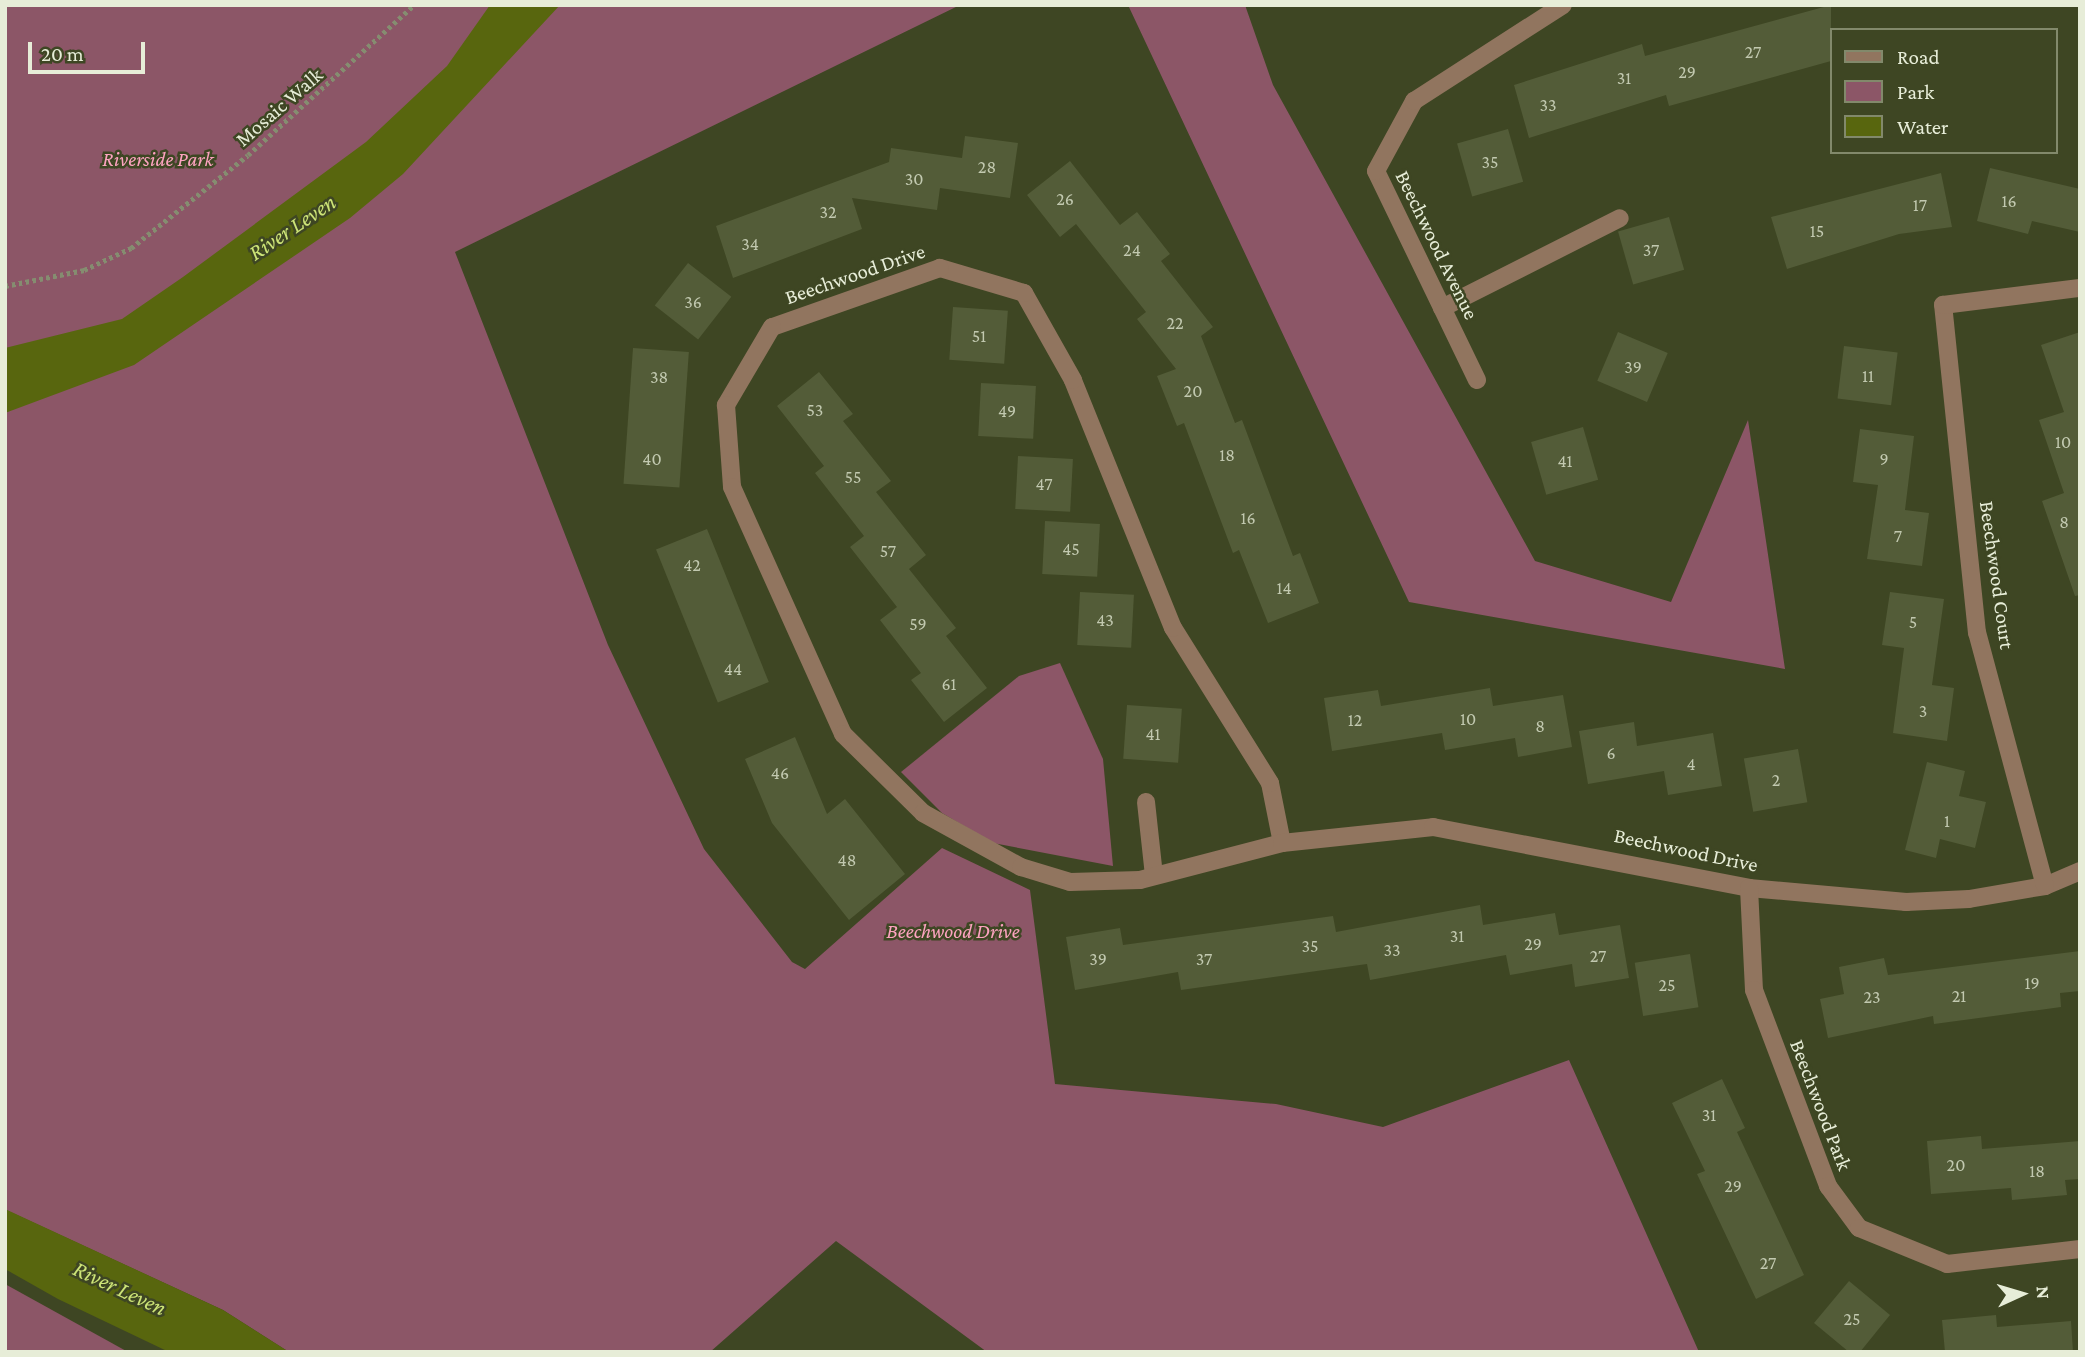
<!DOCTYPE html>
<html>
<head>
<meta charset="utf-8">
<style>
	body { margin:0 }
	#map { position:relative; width:2085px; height:1357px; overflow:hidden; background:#3e4623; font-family:"Crimson Pro",serif }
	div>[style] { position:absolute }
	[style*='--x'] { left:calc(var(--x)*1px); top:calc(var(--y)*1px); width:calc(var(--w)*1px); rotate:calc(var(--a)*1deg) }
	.green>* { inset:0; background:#8c5667 }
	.water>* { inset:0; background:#58660e }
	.building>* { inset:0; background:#535c38; transform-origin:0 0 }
	.path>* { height:4.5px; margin-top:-2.25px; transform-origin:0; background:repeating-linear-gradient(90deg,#858d70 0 3.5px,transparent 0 7px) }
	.minor>* { height:18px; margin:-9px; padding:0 9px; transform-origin:9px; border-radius:9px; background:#91755f }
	span { translate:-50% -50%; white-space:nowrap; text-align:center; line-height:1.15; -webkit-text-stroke:5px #3e4623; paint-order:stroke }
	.number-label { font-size:18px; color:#c2c9b0 }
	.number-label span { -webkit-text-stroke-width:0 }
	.street-label { font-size:21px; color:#e7edd8 }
	.park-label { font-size:21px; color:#fda3c0; font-style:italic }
	.water-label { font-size:23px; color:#cde477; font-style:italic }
	.frame { position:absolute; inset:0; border:7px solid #e7edd8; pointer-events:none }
	.legend { position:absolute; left:1830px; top:28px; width:228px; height:126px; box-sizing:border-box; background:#3e4623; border:2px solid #82896b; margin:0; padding:9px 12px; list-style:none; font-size:21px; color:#e7edd8 }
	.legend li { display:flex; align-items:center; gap:14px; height:35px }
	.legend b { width:35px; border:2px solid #82896b }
	.north { position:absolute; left:1987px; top:1259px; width:70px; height:70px; -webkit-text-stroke:5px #3e4623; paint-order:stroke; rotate:86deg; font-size:19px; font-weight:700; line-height:28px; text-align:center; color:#e7edd8 }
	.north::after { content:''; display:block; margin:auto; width:24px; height:32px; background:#e7edd8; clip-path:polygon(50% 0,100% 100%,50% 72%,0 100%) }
	.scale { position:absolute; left:28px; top:42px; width:117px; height:32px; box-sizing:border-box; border:4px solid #e7edd8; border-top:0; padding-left:9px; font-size:21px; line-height:24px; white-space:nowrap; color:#e7edd8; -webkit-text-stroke:5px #3e4623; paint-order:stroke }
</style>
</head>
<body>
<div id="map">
	<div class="green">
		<i style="clip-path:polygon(5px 5px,960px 5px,455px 252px,608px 645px,704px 849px,792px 962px,805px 969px,942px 848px,1030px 890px,1055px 1084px,1276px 1104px,1383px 1127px,1569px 1060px,1699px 1352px,987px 1352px,836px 1241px,710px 1352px,289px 1352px,223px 1310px,6px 1210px,5px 413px,247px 286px,5px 395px)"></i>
		<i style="clip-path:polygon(1128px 5px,1245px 5px,1273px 85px,1535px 561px,1671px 602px,1748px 420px,1785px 669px,1409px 602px)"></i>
		<i style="clip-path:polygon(1060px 663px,1103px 759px,1113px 866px,993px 843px,942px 813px,901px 772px,1019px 676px)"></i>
		<i style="clip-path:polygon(5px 1284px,128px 1352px,5px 1352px)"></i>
	</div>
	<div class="water">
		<i style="clip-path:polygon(490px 5px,560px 5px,403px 174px,350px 218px,134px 365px,5px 413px,5px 348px,122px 319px,183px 277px,366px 142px,447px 66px)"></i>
		<i style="clip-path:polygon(5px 1209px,223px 1310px,289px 1352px,169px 1352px,58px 1299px,5px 1269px)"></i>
	</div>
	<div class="building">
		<i style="clip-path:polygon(1831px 5px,1831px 61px,1669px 106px,1666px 95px,1529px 138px,1514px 85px,1642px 44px,1645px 56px)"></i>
		<i style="left:1508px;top:129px;width:55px;height:53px;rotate:74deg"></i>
		<i style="clip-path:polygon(965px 136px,1018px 143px,1010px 198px,940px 188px,937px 210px,852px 198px,862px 229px,733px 278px,716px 226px,889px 162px,891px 148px,962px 158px)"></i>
		<i style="clip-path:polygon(1070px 161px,1120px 225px,1137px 212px,1170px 254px,1161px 261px,1213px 327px,1201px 336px,1235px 423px,1242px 420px,1293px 556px,1300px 553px,1319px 603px,1268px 623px,1239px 550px,1233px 553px,1184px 423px,1177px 426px,1157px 376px,1176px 369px,1137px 319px,1146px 312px,1076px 224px,1060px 237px,1027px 195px)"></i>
		<i style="clip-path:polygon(1990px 168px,2080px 189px,2080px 232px,2032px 221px,2028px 234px,1977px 221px)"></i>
		<i style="clip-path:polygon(1941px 173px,1952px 227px,1899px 234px,1787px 269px,1771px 217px)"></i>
		<i style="left:1669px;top:217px;width:55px;height:53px;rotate:74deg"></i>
		<i style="left:688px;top:263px;width:55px;height:54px;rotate:38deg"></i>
		<i style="left:953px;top:307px;width:55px;height:53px;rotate:4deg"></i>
		<i style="left:1618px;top:332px;width:54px;height:53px;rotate:23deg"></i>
		<i style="clip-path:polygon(2080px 332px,2080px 595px,2075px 596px,2042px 501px,2064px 493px,2039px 420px,2064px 412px,2041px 345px)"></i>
		<i style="left:1844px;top:346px;width:54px;height:53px;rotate:7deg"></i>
		<i style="left:633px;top:348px;width:56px;height:136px;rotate:4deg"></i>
		<i style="clip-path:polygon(819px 372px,853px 414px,843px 421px,891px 481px,876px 492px,926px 555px,909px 569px,956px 628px,946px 636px,987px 688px,944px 722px,911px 680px,921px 673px,880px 620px,897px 607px,850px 547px,864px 536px,815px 473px,824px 466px,777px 406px)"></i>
		<i style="left:981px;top:383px;width:55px;height:53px;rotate:3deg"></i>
		<i style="left:1583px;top:427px;width:55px;height:54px;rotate:74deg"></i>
		<i style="clip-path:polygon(1860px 429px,1914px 436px,1905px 510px,1929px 513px,1922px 566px,1867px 559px,1878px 485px,1853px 482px)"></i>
		<i style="left:1018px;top:456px;width:55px;height:53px;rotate:3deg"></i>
		<i style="left:1045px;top:521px;width:55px;height:53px;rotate:3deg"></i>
		<i style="left:707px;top:529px;width:165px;height:55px;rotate:68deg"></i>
		<i style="left:1080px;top:592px;width:54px;height:53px;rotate:3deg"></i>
		<i style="clip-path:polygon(1890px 592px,1944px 599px,1932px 685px,1954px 688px,1947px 741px,1893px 733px,1904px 648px,1882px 645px)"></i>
		<i style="clip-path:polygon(1490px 688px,1493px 706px,1563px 695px,1572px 747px,1518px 757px,1515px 738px,1445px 750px,1442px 733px,1332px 751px,1324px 698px,1378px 690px,1381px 706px)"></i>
		<i style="left:1127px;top:705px;width:55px;height:54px;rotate:4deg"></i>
		<i style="clip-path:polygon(1634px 722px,1637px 746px,1713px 733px,1722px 786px,1668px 795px,1664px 771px,1588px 784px,1579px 731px)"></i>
		<i style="clip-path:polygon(795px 737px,827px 814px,845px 799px,905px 874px,849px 920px,772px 823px,745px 759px)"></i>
		<i style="left:1798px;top:749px;width:54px;height:55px;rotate:80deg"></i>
		<i style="clip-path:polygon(1927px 762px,1965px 771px,1959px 796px,1986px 802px,1975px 848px,1940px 839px,1936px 858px,1905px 850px)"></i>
		<i style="clip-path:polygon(1480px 905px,1483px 925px,1555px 913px,1559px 935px,1620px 925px,1629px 978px,1575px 987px,1572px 964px,1510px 975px,1506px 955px,1370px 980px,1367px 964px,1181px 990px,1178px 972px,1075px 990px,1066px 937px,1120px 928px,1123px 945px,1333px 916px,1336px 932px)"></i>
		<i style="clip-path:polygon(2080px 951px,2080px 991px,2060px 993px,2061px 1007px,1934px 1024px,1933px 1016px,1828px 1038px,1820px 999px,1844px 994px,1839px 967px,1884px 958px,1888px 975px)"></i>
		<i style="left:1690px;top:954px;width:54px;height:56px;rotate:81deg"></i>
		<i style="clip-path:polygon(1722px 1079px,1745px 1128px,1737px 1132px,1804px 1275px,1756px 1299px,1697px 1174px,1705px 1171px,1672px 1103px)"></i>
		<i style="clip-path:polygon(1981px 1136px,1982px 1149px,2080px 1141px,2080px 1179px,2065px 1180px,2067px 1195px,2012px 1200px,2011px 1188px,1931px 1194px,1927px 1141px)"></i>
		<i style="clip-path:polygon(1849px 1281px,1890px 1315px,1860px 1352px,1849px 1352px,1814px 1323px)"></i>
		<i style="clip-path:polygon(1996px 1315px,1997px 1327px,2071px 1321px,2073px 1352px,1945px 1352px,1942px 1320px)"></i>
	</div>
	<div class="path">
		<i style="--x:5;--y:286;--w:81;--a:-11.4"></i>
		<i style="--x:84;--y:270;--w:52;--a:-25.1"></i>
		<i style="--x:131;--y:248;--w:149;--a:-38.5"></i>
		<i style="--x:248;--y:155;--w:224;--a:-42.1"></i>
	</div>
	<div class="minor">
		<i style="--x:1442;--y:308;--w:199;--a:-26.8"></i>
		<i style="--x:1477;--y:380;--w:232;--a:-115.8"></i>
		<i style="--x:1376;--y:171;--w:80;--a:-61.5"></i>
		<i style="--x:1414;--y:101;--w:177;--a:-32.8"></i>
		<i style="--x:1146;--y:802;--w:74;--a:83.8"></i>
		<i style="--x:1282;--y:843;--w:61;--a:-101.3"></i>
		<i style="--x:1270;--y:783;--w:183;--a:-122"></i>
		<i style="--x:1173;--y:628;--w:267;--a:-112"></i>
		<i style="--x:1073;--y:380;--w:100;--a:-119.4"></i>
		<i style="--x:1024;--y:293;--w:88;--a:-163.4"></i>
		<i style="--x:940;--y:268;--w:178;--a:160.6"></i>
		<i style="--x:772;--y:327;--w:91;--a:120.5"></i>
		<i style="--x:726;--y:405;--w:82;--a:85.8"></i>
		<i style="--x:732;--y:487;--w:271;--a:65.8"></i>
		<i style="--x:843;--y:734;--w:112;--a:44.6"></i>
		<i style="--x:923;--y:813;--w:112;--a:28.9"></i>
		<i style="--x:1021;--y:867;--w:51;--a:17"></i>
		<i style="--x:1070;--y:882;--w:70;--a:-1.6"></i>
		<i style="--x:1140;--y:880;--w:147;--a:-14.6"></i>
		<i style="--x:1282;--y:843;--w:152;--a:-6"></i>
		<i style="--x:1433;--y:827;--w:322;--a:10.9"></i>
		<i style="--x:1749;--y:888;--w:158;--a:5.1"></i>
		<i style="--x:1906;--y:902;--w:63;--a:-2.7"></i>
		<i style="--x:1969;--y:899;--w:77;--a:-9.7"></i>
		<i style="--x:2045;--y:886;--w:38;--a:-23"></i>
		<i style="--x:2045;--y:886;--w:262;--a:-105"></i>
		<i style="--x:1977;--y:633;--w:330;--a:-95.9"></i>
		<i style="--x:1943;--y:305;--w:138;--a:-7.1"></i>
		<i style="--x:1749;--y:888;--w:102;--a:87.2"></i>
		<i style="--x:1754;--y:990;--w:210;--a:69.3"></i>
		<i style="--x:1828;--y:1186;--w:52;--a:53.6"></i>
		<i style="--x:1859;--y:1228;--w:95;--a:22.2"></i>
		<i style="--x:1947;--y:1264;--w:134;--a:-6.4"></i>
	</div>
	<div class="number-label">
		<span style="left:1753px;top:52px">27</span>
		<span style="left:1687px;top:72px">29</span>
		<span style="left:1624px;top:78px">31</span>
		<span style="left:1548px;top:105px">33</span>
		<span style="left:1490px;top:162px">35</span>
		<span style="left:987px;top:167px">28</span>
		<span style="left:914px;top:179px">30</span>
		<span style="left:1065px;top:199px">26</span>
		<span style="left:2009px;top:201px">16</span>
		<span style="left:1920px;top:205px">17</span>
		<span style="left:828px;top:212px">32</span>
		<span style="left:1817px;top:231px">15</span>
		<span style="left:750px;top:244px">34</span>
		<span style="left:1132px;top:250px">24</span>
		<span style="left:1651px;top:250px">37</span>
		<span style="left:693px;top:302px">36</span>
		<span style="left:1175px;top:323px">22</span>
		<span style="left:979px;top:336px">51</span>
		<span style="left:1633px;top:367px">39</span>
		<span style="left:1868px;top:376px">11</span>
		<span style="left:659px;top:377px">38</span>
		<span style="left:1193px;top:391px">20</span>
		<span style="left:815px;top:410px">53</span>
		<span style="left:1007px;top:411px">49</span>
		<span style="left:2063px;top:442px">10</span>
		<span style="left:1227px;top:455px">18</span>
		<span style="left:652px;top:459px">40</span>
		<span style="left:1884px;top:459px">9</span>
		<span style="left:1565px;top:461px">41</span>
		<span style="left:853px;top:477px">55</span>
		<span style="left:1044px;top:484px">47</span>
		<span style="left:1248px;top:518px">16</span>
		<span style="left:2064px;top:522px">8</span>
		<span style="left:1898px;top:536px">7</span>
		<span style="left:1071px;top:549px">45</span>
		<span style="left:888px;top:551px">57</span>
		<span style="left:692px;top:565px">42</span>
		<span style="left:1284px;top:588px">14</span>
		<span style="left:1105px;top:620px">43</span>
		<span style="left:1913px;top:622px">5</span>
		<span style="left:918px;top:624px">59</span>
		<span style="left:733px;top:669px">44</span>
		<span style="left:949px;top:684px">61</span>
		<span style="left:1923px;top:711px">3</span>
		<span style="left:1468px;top:719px">10</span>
		<span style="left:1355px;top:720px">12</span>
		<span style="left:1540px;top:726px">8</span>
		<span style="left:1153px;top:734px">41</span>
		<span style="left:1611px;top:753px">6</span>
		<span style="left:1691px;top:764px">4</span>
		<span style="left:780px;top:773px">46</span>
		<span style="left:1776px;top:780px">2</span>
		<span style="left:1947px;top:821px">1</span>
		<span style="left:847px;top:860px">48</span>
		<span style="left:1457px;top:936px">31</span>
		<span style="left:1533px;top:944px">29</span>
		<span style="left:1310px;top:946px">35</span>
		<span style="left:1392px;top:950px">33</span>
		<span style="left:1598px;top:956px">27</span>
		<span style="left:1098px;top:959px">39</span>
		<span style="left:1204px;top:959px">37</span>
		<span style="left:2032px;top:983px">19</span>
		<span style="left:1667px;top:985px">25</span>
		<span style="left:1959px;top:996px">21</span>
		<span style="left:1872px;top:997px">23</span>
		<span style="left:1709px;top:1115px">31</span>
		<span style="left:1956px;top:1165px">20</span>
		<span style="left:2037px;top:1171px">18</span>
		<span style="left:1733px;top:1186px">29</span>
		<span style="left:1768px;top:1263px">27</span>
		<span style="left:1852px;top:1319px">25</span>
	</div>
	<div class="street-label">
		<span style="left:279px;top:107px;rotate:-41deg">Mosaic Walk</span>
		<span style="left:1437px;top:245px;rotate:64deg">Beechwood Avenue</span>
		<span style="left:855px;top:274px;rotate:-19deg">Beechwood Drive</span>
		<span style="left:1997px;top:575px;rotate:82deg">Beechwood Court</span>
		<span style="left:1686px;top:850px;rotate:12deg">Beechwood Drive</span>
		<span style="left:1821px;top:1105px;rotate:69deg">Beechwood Park</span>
	</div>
	<div class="park-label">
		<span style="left:158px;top:159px">Riverside Park</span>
		<span style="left:953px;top:931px">Beechwood Drive</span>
	</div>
	<div class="water-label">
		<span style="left:292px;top:227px;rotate:-34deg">River Leven</span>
		<span style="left:120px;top:1288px;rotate:25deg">River Leven</span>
	</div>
	<div class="frame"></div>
	<ul class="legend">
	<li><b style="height:9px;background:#91755f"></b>Road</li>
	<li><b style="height:19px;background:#8c5667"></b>Park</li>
	<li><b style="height:19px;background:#58660e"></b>Water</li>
	</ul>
	<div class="north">N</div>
	<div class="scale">20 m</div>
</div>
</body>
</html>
